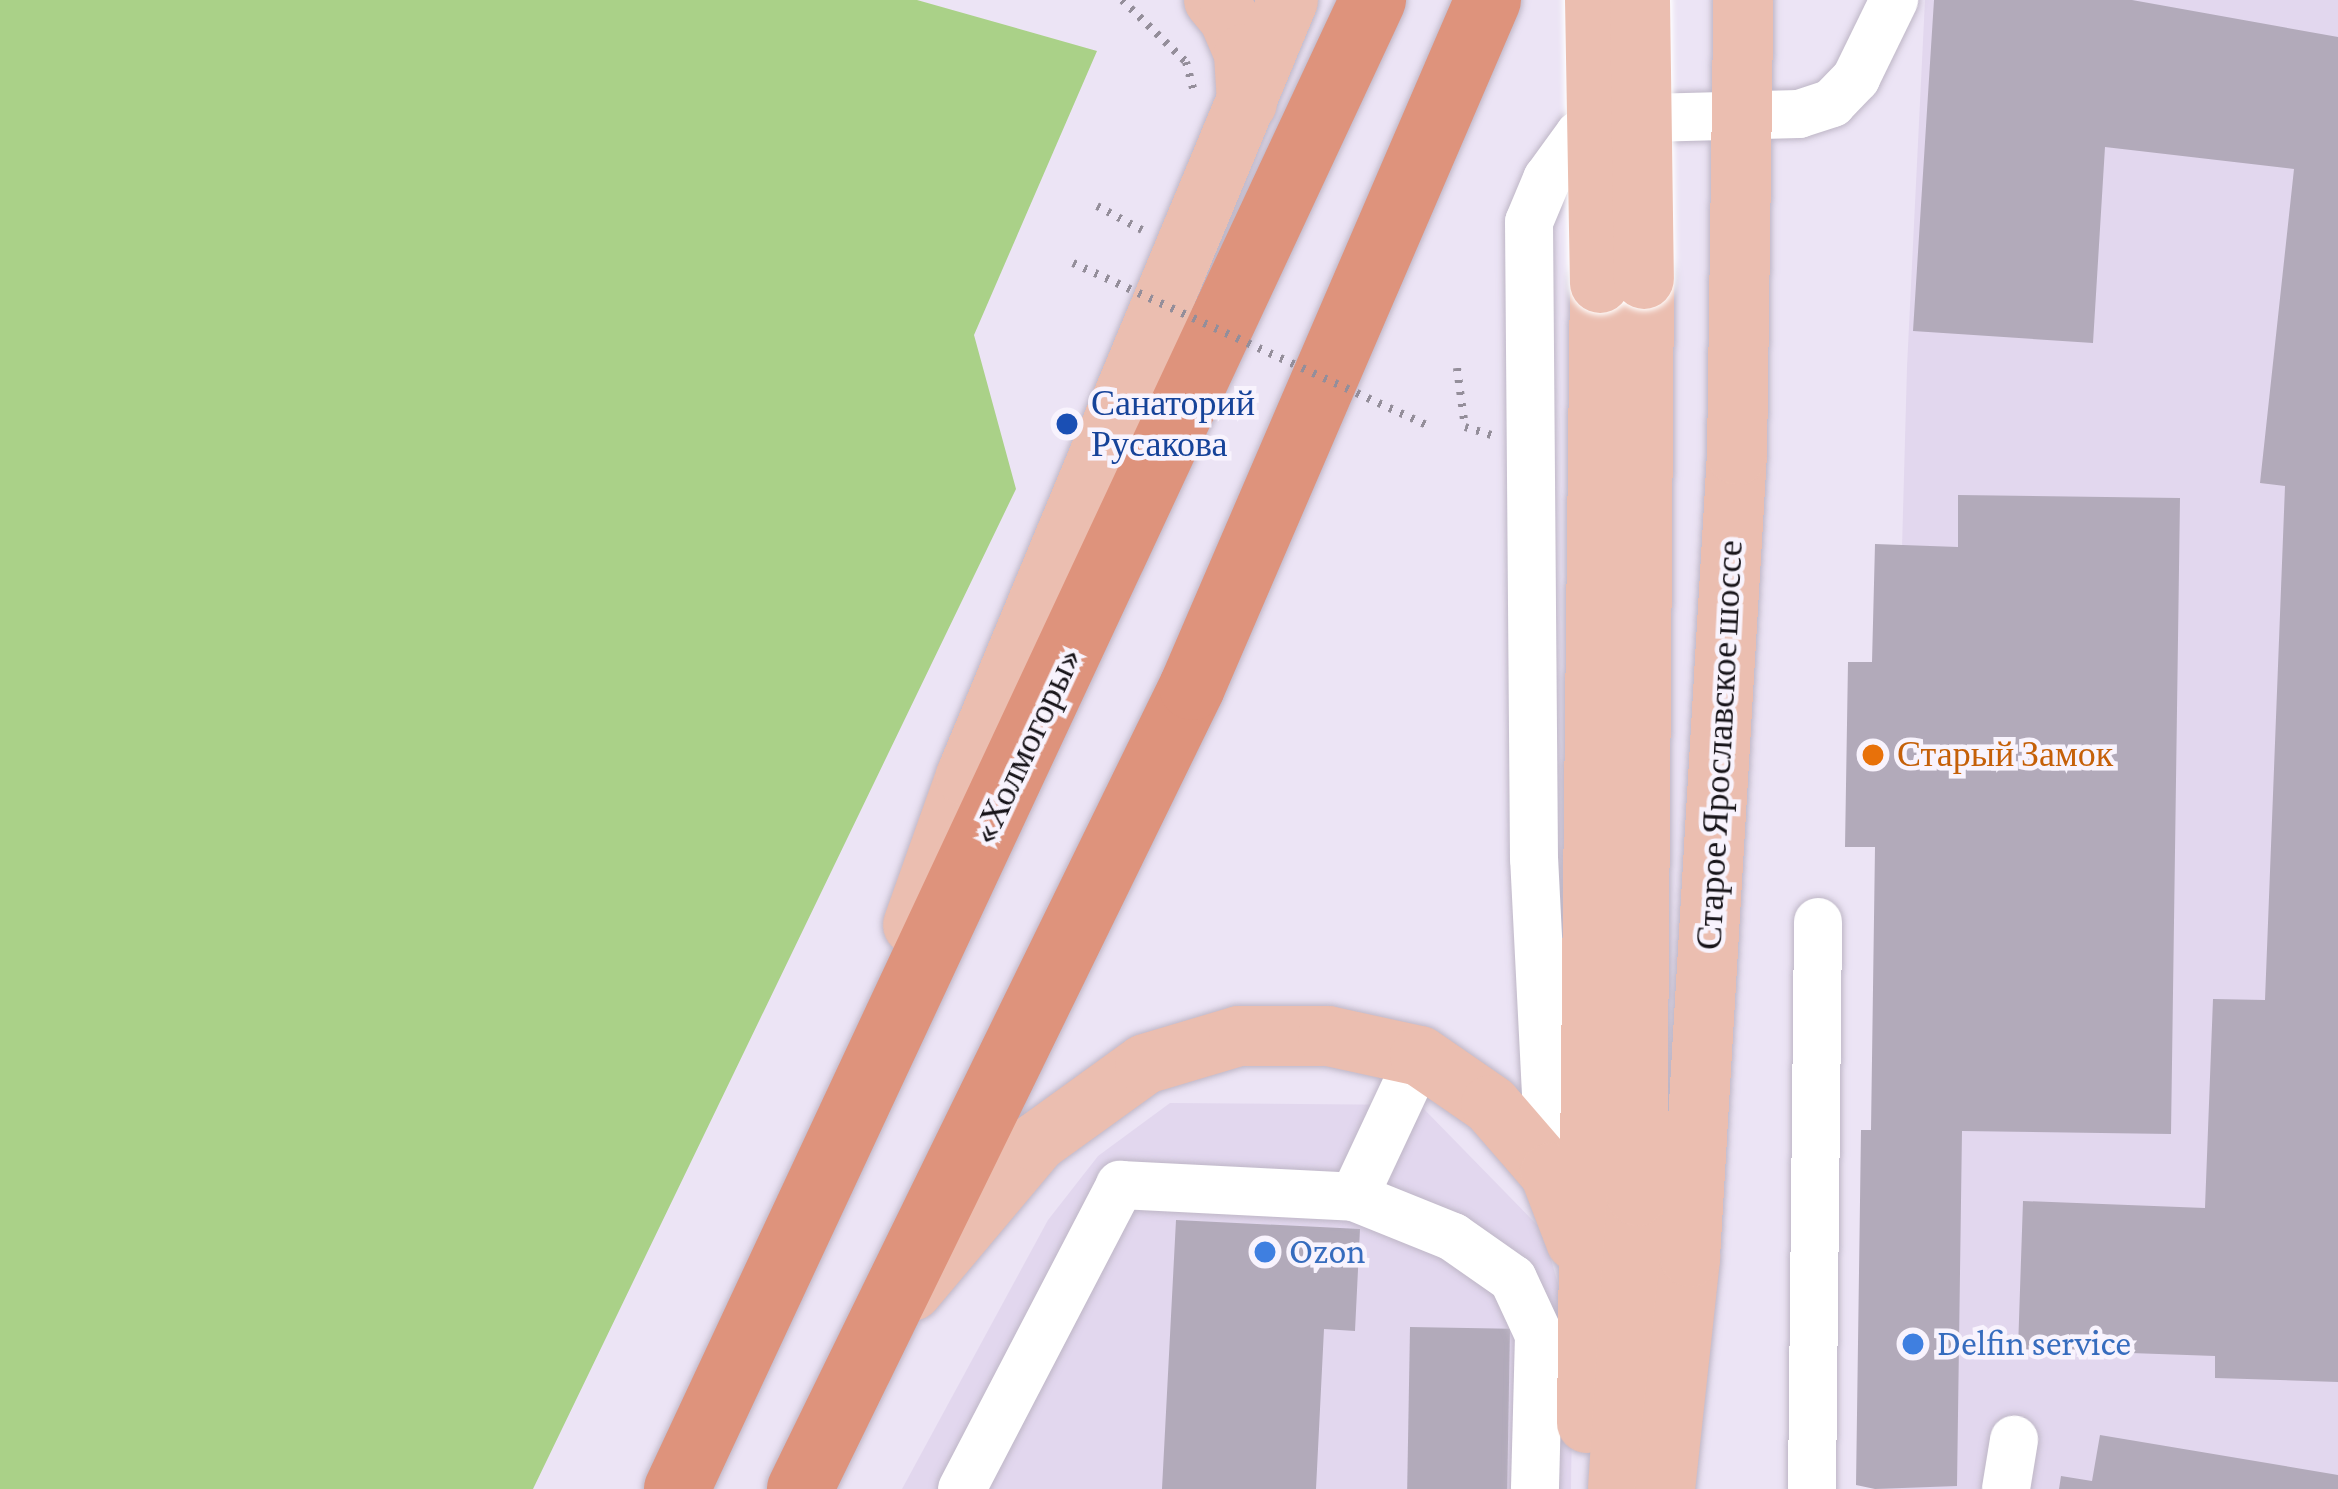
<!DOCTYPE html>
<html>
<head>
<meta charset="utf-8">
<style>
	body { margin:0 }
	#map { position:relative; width:2338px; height:1489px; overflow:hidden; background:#ece4f5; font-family:"Crimson Pro",serif }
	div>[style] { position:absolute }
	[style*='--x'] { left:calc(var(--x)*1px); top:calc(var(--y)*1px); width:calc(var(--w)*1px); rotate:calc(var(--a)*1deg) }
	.built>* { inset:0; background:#e2d7ee }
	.green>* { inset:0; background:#aad188 }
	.building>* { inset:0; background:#b2aaba; transform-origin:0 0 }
	.path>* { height:8px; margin-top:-4px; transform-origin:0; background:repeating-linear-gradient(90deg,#948e9a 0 3px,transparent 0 12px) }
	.roads { filter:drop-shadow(0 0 3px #beb6c6) drop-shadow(0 0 3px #beb6c6) }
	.minor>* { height:48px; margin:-24px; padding:0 24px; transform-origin:24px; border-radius:24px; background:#fff }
	.major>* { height:60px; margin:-30px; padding:0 30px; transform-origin:30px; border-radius:30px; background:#ebbeb0 }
	.highway>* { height:66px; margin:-33px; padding:0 33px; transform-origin:33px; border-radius:33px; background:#de937c }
	.path-bridge>* { height:8px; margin-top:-4px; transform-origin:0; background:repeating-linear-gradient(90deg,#948e9a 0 3px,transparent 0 12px) }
	.bridges { filter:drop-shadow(0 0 3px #fff) drop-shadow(0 0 3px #fff) }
	.major-bridge>* { height:60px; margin:-30px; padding:0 30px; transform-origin:30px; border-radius:30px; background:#ebbeb0 }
	.dots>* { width:33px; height:33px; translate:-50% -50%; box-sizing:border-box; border:6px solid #f8f3fd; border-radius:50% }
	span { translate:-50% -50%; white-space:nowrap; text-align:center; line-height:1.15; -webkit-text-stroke:9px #f8f3fd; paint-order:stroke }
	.transit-label { font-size:36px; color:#164399 }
	.left { translate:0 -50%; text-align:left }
	.street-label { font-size:36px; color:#171419 }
	.food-label { font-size:36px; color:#c56008 }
	.shop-label { font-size:36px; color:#366cbe }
</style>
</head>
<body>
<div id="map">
	<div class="built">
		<i style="clip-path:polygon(1925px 0,2338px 0,2338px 1489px,1876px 1489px,1907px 367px)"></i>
		<i style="clip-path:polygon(1170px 1103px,1420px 1105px,1543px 1231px,1573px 1337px,1571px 1489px,902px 1489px,1048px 1220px,1098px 1156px)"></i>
	</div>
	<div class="green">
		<i style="clip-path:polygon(0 0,917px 0,1097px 51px,974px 335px,1016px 489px,533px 1489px,0 1489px)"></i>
	</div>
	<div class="building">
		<i style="clip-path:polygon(1934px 0,2132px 0,2338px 37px,2338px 1382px,2215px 1378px,2215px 1356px,2018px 1349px,2023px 1201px,2205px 1208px,2213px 999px,2265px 1000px,2285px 486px,2260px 483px,2294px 169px,2105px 147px,2093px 343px,1913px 331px)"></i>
		<i style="clip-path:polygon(1958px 495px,2180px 498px,2171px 1134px,1962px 1131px,1957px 1486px,1875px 1489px,1856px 1485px,1861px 1130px,1871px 1130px,1875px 847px,1845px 847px,1848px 662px,1872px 662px,1875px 544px,1958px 547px)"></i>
		<i style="clip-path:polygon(1176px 1220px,1360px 1229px,1355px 1331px,1324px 1329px,1316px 1489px,1162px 1489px)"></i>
		<i style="left:1410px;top:1327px;width:100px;height:162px;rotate:1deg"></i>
		<i style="clip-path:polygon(2100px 1435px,2338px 1475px,2338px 1489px,2059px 1489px,2061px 1476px,2092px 1481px)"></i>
	</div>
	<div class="path">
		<i style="--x:1122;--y:0;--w:89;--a:44.1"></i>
		<i style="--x:1186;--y:62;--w:35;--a:75"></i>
		<i style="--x:1097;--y:206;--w:51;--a:28.1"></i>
		<i style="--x:1457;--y:368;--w:60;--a:82.3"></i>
		<i style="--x:1465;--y:427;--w:28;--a:17"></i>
	</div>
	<div class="roads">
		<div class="minor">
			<i style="--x:1550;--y:1173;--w:314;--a:-92.9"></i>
			<i style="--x:1534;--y:859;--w:637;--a:-90.45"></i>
			<i style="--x:1529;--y:222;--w:47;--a:-67.3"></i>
			<i style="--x:1547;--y:179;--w:54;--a:-54"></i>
			<i style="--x:1579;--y:135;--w:35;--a:-27"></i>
			<i style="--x:1610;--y:119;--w:189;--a:-1.5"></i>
			<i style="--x:1799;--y:114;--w:35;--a:-18"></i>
			<i style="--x:1832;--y:103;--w:35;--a:-46"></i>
			<i style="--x:1856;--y:78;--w:87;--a:-64"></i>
			<i style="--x:1354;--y:1197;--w:107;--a:22"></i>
			<i style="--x:1453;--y:1237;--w:73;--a:35"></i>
			<i style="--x:1513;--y:1279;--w:62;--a:65.1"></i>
			<i style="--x:1539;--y:1335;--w:154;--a:91.5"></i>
			<i style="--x:962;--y:1489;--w:343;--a:-62.5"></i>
			<i style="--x:1120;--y:1185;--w:234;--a:2.9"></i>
			<i style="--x:1354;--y:1197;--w:156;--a:-64.9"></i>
			<i style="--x:1812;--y:1489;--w:567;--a:-89.39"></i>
			<i style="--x:2006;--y:1489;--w:50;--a:-80.7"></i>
		</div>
		<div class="major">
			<i style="--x:1214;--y:0;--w:23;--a:50"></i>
			<i style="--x:1229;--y:18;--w:39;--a:67"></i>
			<i style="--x:1244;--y:54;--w:49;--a:86.5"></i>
			<i style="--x:913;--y:925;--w:158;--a:-70.4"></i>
			<i style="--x:966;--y:776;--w:840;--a:-67.46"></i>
			<i style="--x:912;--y:1291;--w:194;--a:-50"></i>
			<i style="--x:1037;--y:1142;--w:133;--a:-35.8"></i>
			<i style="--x:1145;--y:1064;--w:98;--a:-16.6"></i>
			<i style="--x:1239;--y:1036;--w:89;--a:0"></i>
			<i style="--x:1328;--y:1036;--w:94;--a:12.3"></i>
			<i style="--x:1420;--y:1056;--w:86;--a:34.6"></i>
			<i style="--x:1491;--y:1105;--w:90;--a:49.1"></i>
			<i style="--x:1550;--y:1173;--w:73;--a:69.1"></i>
			<i style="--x:1587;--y:1423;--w:1140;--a:-89.35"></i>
			<i style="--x:1618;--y:1489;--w:294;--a:-86.3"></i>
			<i style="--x:1637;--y:1196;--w:917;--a:-89.56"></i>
			<i style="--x:1665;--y:1489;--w:233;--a:-83.8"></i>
			<i style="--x:1690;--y:1257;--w:803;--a:-86.65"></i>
			<i style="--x:1737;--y:455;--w:455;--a:-89.2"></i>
		</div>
		<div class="highway">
			<i style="--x:677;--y:1489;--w:1644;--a:-64.95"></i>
			<i style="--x:800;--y:1489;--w:893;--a:-63.95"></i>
			<i style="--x:1192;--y:687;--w:748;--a:-66.69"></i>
		</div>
	</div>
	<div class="path-bridge">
		<i style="--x:1073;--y:263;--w:394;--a:24.6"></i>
	</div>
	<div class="bridges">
		<div class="major-bridge">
			<i style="--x:1595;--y:0;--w:283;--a:89"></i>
			<i style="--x:1640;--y:0;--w:279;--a:89.2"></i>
		</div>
	</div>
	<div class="dots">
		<i style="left:1067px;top:424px;background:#1a4fb4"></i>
		<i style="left:1873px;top:755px;background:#e8710a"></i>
		<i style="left:1265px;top:1252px;background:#3f7fe0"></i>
		<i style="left:1913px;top:1344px;background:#3f7fe0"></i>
	</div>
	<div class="transit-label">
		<span class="left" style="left:1091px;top:424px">Санаторий<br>Русакова</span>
	</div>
	<div class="street-label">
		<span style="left:1720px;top:745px;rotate:-87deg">Старое Ярославское шоссе</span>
		<span style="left:1027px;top:746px;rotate:-65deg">«Холмогоры»</span>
	</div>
	<div class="food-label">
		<span class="left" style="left:1897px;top:755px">Старый Замок</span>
	</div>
	<div class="shop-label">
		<span class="left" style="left:1289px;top:1252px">Ozon</span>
		<span class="left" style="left:1937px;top:1344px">Delfin service</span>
	</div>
</div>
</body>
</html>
